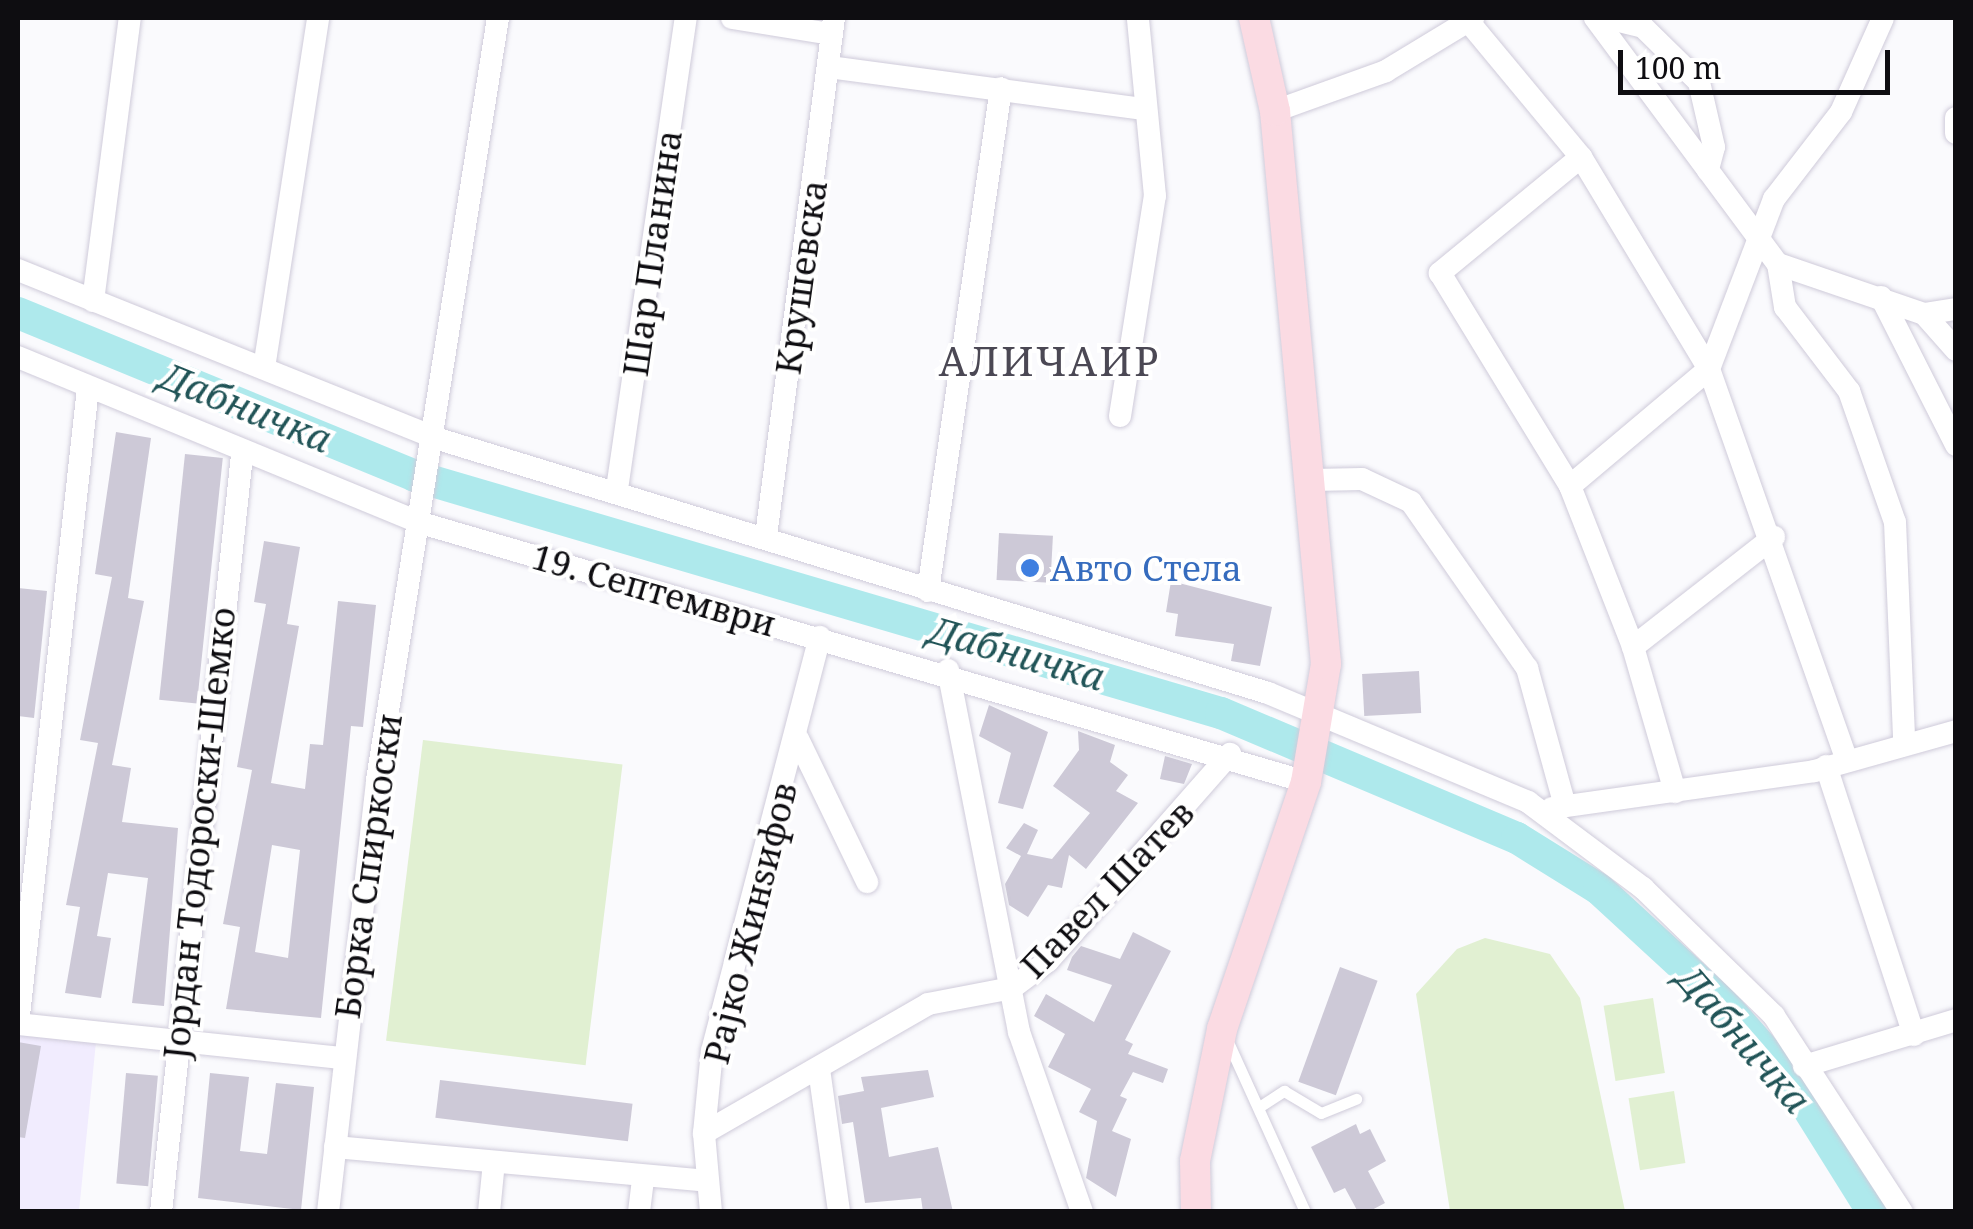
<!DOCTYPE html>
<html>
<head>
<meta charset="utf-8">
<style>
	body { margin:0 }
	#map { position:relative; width:1973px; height:1229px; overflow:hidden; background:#fafafd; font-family:"Noto Serif",serif }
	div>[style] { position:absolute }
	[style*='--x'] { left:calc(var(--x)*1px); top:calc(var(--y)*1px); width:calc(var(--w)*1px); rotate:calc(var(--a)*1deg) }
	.built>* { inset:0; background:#f1ecfe }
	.green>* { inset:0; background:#e1f0d2; transform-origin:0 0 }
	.river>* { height:32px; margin:-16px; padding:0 16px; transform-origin:16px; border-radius:16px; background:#aee9ec }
	.building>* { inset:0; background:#cdc9d7; transform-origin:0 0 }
	.roads { filter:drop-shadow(0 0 2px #cfcbda) drop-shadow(0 0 2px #cfcbda) }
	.lane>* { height:11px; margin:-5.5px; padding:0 5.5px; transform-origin:5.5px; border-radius:5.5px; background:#fff }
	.street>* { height:22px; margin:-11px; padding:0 11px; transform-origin:11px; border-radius:11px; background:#fff }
	.secondary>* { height:30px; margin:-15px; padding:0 15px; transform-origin:15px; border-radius:15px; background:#fbdbe3 }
	.dots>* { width:28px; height:28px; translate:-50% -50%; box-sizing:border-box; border:5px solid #fff; border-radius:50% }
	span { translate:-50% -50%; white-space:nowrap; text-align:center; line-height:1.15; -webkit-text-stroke:8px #fff; paint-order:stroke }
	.street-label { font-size:35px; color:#0e0d11 }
	.shop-label { font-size:35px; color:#366cbe }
	.left { translate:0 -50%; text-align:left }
	.water-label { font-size:38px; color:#215457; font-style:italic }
	.quarter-label { font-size:40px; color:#4b4854; letter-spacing:2.5px }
	.frame { position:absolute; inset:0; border:20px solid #0e0d11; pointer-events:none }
	.scale { position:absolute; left:1618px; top:50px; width:272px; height:45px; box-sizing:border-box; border:5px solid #0e0d11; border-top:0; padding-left:12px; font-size:30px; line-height:35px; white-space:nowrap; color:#0e0d11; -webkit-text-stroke:8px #fff; paint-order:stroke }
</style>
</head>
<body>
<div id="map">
	<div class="built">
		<i style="clip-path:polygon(18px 1024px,97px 1032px,79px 1211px,18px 1211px)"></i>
	</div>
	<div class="green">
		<i style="left:423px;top:740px;width:201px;height:303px;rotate:7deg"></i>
		<i style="clip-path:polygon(1485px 938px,1550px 954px,1580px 998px,1625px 1211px,1450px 1211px,1416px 994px,1457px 949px)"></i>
		<i style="left:1653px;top:998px;width:76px;height:50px;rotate:81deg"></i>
		<i style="left:1674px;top:1091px;width:73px;height:46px;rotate:81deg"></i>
	</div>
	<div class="river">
		<i style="--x:18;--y:313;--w:429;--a:22.3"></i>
		<i style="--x:415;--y:476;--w:840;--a:16.39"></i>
		<i style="--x:1221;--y:713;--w:321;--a:22.9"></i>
		<i style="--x:1517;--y:838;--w:97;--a:31.9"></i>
		<i style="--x:1599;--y:889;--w:168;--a:42.6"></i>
		<i style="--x:1723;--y:1003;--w:103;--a:48.9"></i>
		<i style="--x:1791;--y:1081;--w:155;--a:58"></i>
	</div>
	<div class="building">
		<i style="clip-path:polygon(116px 432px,151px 438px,128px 598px,144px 601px,112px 765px,131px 768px,122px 822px,178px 828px,164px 1006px,132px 1003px,148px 878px,108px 873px,97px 936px,111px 938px,101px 998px,65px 993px,80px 907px,66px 905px,98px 743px,80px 740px,112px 577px,95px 574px)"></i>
		<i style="left:185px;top:454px;width:38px;height:247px;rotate:6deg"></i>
		<i style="left:999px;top:533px;width:54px;height:47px;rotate:3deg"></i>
		<i style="clip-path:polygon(evenodd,264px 541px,300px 547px,287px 624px,299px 626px,271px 783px,305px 789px,310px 744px,323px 745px,338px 601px,376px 605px,363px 727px,351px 726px,321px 1018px,226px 1009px,240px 927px,223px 924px,252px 770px,237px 767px,266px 604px,254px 602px,264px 541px,272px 845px,300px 850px,288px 958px,255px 952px,272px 845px)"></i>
		<i style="clip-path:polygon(1171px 581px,1272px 607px,1260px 666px,1231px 661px,1234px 644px,1175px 636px,1178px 614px,1166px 612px)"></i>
		<i style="clip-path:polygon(18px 588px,47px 591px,34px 718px,18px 716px)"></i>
		<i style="left:1419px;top:671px;width:42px;height:57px;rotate:87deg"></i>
		<i style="clip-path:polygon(989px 705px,1048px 732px,1023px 809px,998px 803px,1011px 753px,979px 736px)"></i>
		<i style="clip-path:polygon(1078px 731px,1115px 745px,1110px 762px,1128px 775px,1116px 791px,1138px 803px,1086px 869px,1069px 855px,1062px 888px,1048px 885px,1028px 917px,1009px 905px,1005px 884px,1021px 856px,1006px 848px,1024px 823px,1038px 830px,1027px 854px,1052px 859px,1090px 813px,1053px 786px,1079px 750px)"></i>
		<i style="clip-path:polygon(1165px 756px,1192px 764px,1184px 784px,1160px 779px)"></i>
		<i style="clip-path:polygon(1133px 932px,1171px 951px,1125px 1040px,1133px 1044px,1128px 1054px,1168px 1069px,1163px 1083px,1133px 1072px,1120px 1096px,1127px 1099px,1112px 1131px,1131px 1139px,1116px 1197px,1086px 1178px,1097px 1121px,1079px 1112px,1091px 1089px,1048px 1067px,1065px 1034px,1034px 1016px,1046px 994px,1094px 1022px,1112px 985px,1067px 970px,1072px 957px,1081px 946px,1120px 959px)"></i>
		<i style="left:1340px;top:967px;width:40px;height:122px;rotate:20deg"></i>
		<i style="clip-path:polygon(18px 1042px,41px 1046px,25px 1138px,18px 1137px)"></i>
		<i style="clip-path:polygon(928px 1070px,934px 1097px,881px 1108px,889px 1157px,938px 1147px,953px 1212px,923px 1212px,921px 1198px,865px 1203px,853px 1122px,842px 1124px,838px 1096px,864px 1091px,861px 1077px)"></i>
		<i style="left:126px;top:1073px;width:32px;height:111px;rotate:5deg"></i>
		<i style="clip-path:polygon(210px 1073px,249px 1077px,240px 1151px,267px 1154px,276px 1083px,314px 1087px,301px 1210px,198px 1198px)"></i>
		<i style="left:440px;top:1080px;width:194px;height:38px;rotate:7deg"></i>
		<i style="clip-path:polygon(1356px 1124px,1360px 1134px,1370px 1129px,1386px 1161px,1368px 1171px,1385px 1203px,1368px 1212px,1358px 1212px,1345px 1188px,1334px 1193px,1311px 1147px)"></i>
	</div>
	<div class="roads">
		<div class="lane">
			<i style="--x:1228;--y:1042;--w:187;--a:65.6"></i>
			<i style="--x:1259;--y:1107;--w:30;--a:-33"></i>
			<i style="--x:1284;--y:1091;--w:43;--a:30.7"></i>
			<i style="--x:1321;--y:1113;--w:38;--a:-22"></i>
		</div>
		<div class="street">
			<i style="--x:732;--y:18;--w:100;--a:9.2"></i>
			<i style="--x:1595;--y:18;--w:307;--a:53.4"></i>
			<i style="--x:1778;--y:264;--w:154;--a:18.9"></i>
			<i style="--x:1924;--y:314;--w:32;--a:-9"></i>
			<i style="--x:1607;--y:18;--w:37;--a:14"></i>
			<i style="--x:1643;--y:27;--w:78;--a:44.5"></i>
			<i style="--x:1699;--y:82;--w:67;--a:77"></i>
			<i style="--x:1714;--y:147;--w:24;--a:105"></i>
			<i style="--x:1468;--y:21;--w:177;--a:50.3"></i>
			<i style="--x:1581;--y:157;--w:248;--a:58.9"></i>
			<i style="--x:1709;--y:369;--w:415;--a:70.6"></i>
			<i style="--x:829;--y:67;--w:316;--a:7.6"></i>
			<i style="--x:1275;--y:111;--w:118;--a:-19.8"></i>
			<i style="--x:1386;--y:71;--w:102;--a:-31.3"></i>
			<i style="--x:1956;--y:118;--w:15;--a:90"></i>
			<i style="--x:1581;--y:157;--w:183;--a:140.6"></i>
			<i style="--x:1440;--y:273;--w:250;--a:58.6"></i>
			<i style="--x:1570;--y:486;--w:173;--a:68.6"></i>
			<i style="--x:1633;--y:647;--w:151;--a:73.8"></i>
			<i style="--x:1778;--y:264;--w:44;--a:80.8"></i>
			<i style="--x:1785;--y:307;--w:106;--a:52.7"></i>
			<i style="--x:1849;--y:391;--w:139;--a:70.7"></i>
			<i style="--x:1895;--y:522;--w:219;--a:87.6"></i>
			<i style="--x:18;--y:270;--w:450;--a:21.9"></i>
			<i style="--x:435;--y:438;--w:871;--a:17.02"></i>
			<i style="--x:1268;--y:693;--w:282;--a:22.7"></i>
			<i style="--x:1528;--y:802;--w:144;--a:36.8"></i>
			<i style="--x:1643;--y:888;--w:183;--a:44.3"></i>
			<i style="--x:1774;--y:1016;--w:234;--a:56.9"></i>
			<i style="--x:1881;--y:297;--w:166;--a:63.1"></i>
			<i style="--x:93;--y:301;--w:285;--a:-82.6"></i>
			<i style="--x:1924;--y:314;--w:48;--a:48.4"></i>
			<i style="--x:18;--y:357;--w:436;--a:22.4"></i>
			<i style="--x:421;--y:523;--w:922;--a:16.31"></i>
			<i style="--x:264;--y:368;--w:354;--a:-81.2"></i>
			<i style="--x:1120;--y:416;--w:223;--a:-81"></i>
			<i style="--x:1155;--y:196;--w:179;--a:-95.5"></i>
			<i style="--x:1312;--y:480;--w:50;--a:-1.1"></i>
			<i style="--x:1362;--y:479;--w:54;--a:25.1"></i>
			<i style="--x:1411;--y:502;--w:203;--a:55.1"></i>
			<i style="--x:1527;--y:668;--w:143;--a:74.6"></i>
			<i style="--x:1570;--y:486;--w:182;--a:-40.1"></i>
			<i style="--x:1709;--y:369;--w:182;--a:-69.1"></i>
			<i style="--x:1774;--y:199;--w:110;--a:-52.4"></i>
			<i style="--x:1841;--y:112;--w:103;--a:-65.9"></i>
			<i style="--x:617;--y:489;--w:476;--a:-81.7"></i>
			<i style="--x:766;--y:536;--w:522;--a:-82.52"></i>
			<i style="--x:928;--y:591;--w:508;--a:-81.74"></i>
			<i style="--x:1633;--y:647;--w:179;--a:-38"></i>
			<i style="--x:948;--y:670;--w:369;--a:78.9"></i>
			<i style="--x:1019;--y:1032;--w:191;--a:70.7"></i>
			<i style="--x:798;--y:739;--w:159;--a:64.2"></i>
			<i style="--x:1826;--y:766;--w:283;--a:71.9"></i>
			<i style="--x:1552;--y:808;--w:265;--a:-8"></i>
			<i style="--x:1814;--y:771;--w:148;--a:-15.7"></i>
			<i style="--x:18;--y:1024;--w:640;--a:-83.72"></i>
			<i style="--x:18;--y:1024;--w:326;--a:6"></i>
			<i style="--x:1804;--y:1066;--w:159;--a:-16.8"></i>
			<i style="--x:819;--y:1069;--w:144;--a:82"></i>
			<i style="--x:704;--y:1133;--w:258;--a:-29.9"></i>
			<i style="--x:928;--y:1004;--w:86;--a:-10.8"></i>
			<i style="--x:1012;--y:988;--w:45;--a:-36.9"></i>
			<i style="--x:1048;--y:961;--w:276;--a:-48.7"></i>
			<i style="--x:335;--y:1147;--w:374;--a:5.2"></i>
			<i style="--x:161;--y:1212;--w:761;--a:-83.89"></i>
			<i style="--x:328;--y:1212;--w:435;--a:-83.5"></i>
			<i style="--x:377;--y:780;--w:772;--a:-80.98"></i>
			<i style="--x:489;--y:1212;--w:50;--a:-84.3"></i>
			<i style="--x:639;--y:1212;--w:32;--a:-83"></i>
			<i style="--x:711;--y:1212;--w:79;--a:-95.1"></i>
			<i style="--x:704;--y:1133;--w:82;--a:-84.4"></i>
			<i style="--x:712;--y:1051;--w:428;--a:-75.4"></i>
		</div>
		<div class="secondary">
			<i style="--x:1196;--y:1212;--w:51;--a:-91.1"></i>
			<i style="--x:1195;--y:1161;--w:135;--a:-78.4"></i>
			<i style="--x:1222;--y:1029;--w:261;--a:-71.2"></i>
			<i style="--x:1306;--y:782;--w:120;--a:-80.4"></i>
			<i style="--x:1326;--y:664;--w:555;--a:-95.27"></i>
			<i style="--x:1275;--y:111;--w:95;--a:-102.7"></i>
		</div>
	</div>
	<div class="dots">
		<i style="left:1030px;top:568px;background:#3f7fe0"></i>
	</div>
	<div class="street-label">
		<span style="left:652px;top:253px;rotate:-82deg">Шар Планина</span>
		<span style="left:801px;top:277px;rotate:-82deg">Крушевска</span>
		<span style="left:654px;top:590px;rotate:16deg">19. Септември</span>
		<span style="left:199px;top:833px;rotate:-84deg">Јордан Тодороски-Шемко</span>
		<span style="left:368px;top:866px;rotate:-82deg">Борка Спиркоски</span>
		<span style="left:1107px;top:889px;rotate:-46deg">Павел Шатев</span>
		<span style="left:750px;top:923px;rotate:-76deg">Рајко Жинѕифов</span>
	</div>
	<div class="shop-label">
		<span class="left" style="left:1050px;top:568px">Авто Стела</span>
	</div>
	<div class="water-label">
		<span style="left:246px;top:407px;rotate:22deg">Дабничка</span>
		<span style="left:1017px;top:653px;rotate:16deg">Дабничка</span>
		<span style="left:1744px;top:1039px;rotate:49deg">Дабничка</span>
	</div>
	<div class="quarter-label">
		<span style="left:1050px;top:361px">АЛИЧАИР</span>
	</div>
	<div class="frame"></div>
	<div class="scale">100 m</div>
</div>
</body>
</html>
